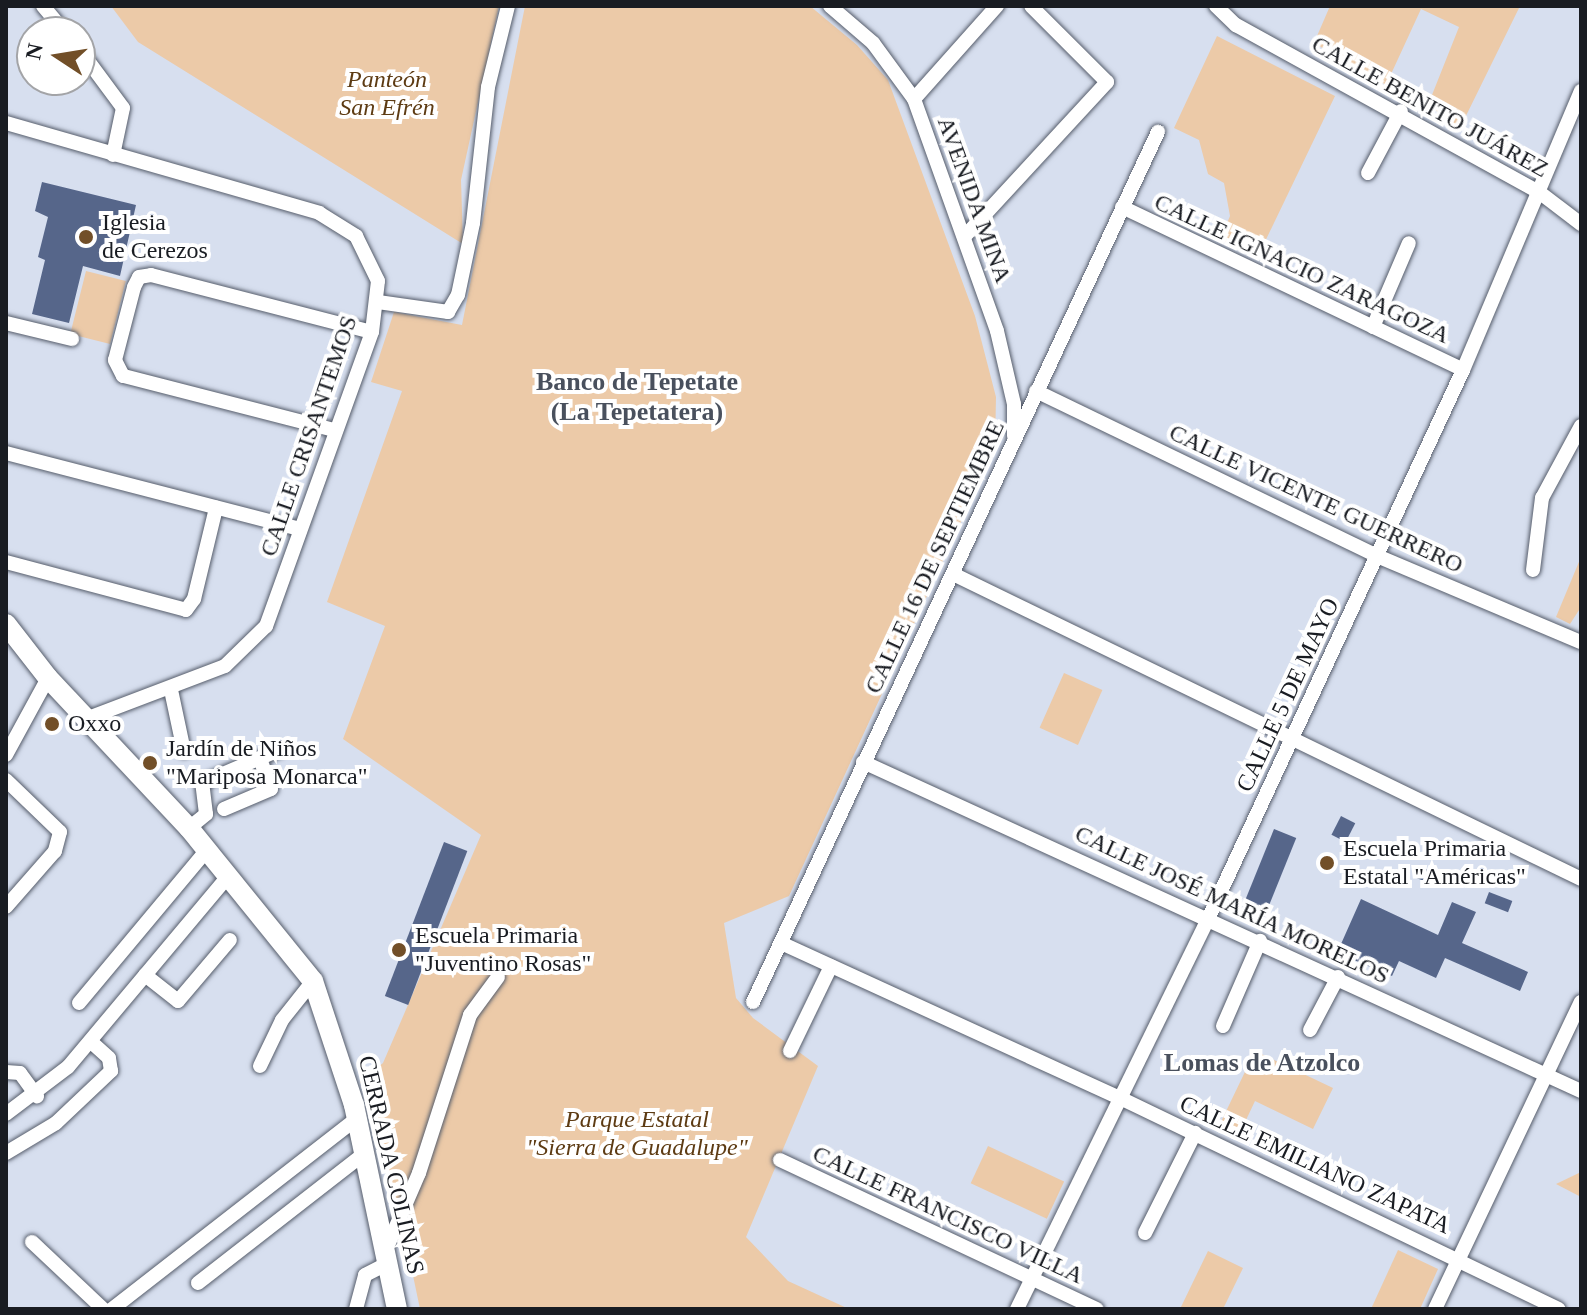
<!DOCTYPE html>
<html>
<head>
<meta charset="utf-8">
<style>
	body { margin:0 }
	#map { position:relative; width:1587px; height:1315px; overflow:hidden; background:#d7dfef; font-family:"Times New Roman",serif }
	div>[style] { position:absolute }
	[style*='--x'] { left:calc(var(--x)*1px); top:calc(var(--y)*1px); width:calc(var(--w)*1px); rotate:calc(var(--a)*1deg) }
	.green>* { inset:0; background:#eccaa8; transform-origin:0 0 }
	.building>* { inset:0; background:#56668a; transform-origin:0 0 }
	.roads { filter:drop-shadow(0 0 2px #565d6b) drop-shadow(0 0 2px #565d6b) }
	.minor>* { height:14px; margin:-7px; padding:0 7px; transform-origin:7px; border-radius:7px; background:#fff }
	.secondary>* { height:20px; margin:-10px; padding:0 10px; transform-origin:10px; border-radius:10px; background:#fff }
	.dots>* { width:22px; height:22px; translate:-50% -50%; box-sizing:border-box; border:4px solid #fff; border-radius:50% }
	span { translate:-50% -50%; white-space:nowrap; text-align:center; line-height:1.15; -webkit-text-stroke:8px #fff; paint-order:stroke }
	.park-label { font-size:24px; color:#5d3b13; font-style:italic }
	.street-label { font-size:24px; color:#191c22 }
	.poi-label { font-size:24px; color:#191c22 }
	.left { translate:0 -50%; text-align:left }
	.neighbourhood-label { font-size:26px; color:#49505d; font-weight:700 }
	.frame { position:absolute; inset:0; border:8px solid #191c22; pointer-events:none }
	.north { position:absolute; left:16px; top:16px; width:80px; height:80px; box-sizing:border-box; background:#fff; border:2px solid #a3a4a7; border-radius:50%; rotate:282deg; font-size:22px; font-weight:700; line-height:32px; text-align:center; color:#191c22 }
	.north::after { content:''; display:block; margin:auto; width:28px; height:36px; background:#724f28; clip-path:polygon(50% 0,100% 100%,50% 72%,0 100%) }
</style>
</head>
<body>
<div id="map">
	<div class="green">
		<i style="clip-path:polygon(111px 6px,499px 6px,461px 180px,463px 244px,138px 42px)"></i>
		<i style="clip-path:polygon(525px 6px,810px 6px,857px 45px,888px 80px,975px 316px,996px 397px,995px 448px,789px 896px,724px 923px,736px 998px,753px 1018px,818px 1066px,746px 1237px,788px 1281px,849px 1309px,420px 1309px,401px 1218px,360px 1081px,383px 1063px,481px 835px,343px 739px,385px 626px,327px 602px,402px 391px,371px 382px,394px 312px,462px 325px)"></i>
		<i style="clip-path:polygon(1330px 6px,1520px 6px,1460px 128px,1428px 105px,1459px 27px,1421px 9px,1386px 85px,1314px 43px)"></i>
		<i style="clip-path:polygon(1217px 36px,1335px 96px,1259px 254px,1220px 240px,1230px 216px,1224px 183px,1208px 174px,1199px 140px,1174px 128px)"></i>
		<i style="left:86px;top:271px;width:41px;height:65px;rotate:14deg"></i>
		<i style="clip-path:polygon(1581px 557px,1581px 607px,1570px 624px,1556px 617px)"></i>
		<i style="left:1064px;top:673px;width:42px;height:60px;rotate:24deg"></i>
		<i style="clip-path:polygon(1255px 1051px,1333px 1088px,1313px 1129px,1255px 1101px,1238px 1137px,1218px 1128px)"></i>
		<i style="left:988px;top:1146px;width:84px;height:41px;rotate:25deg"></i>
		<i style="clip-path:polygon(1581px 1172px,1581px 1197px,1556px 1184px)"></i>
		<i style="clip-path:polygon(1398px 1250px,1438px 1269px,1420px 1309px,1371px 1309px)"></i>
		<i style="clip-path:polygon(1208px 1251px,1243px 1268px,1223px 1309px,1180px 1309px)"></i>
	</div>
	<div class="building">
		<i style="clip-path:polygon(42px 182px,136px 205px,120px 276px,83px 266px,69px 323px,32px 314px,45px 260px,38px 257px,48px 217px,35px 211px)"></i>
		<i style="left:1341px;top:816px;width:16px;height:21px;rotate:27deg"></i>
		<i style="left:1274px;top:829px;width:24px;height:88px;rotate:22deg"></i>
		<i style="left:444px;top:842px;width:25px;height:165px;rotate:21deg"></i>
		<i style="left:1419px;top:866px;width:22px;height:12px;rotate:22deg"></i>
		<i style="left:1489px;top:892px;width:25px;height:12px;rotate:21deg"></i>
		<i style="clip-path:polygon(1361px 899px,1438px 935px,1452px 902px,1476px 912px,1462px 943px,1528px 972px,1520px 991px,1445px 958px,1436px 978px,1399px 961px,1392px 976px,1337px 953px)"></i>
	</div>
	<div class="roads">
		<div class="minor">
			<i style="--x:43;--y:6;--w:34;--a:50"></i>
			<i style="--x:830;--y:6;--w:57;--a:40.7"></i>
			<i style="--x:873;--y:43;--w:69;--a:53.8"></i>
			<i style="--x:914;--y:99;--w:246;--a:70.3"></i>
			<i style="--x:997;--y:331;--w:75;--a:76.9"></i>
			<i style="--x:1014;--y:404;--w:32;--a:90"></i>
			<i style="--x:1216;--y:6;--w:28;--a:44"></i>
			<i style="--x:1236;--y:25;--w:346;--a:28.9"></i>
			<i style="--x:1539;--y:192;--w:53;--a:37.3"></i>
			<i style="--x:80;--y:50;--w:72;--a:53.4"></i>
			<i style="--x:123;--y:108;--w:48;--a:102"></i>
			<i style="--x:914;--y:99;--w:125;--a:-48.3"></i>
			<i style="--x:6;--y:123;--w:326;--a:16"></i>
			<i style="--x:319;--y:213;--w:44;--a:31.9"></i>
			<i style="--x:356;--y:236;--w:50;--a:63.9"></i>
			<i style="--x:378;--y:281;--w:51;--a:96.7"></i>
			<i style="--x:372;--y:332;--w:313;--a:109.8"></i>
			<i style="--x:266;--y:626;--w:57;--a:135.7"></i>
			<i style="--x:225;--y:666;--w:147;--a:159.2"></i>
			<i style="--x:1368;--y:173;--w:70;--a:-62"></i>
			<i style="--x:1122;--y:207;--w:378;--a:25.5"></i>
			<i style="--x:964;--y:237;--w:211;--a:-47.3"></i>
			<i style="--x:1107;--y:82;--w:107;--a:-135"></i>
			<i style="--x:378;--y:302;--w:71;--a:8.1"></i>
			<i style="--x:448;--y:312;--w:20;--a:-60"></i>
			<i style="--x:458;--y:295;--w:74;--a:-78.2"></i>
			<i style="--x:473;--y:223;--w:137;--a:-83.7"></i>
			<i style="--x:488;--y:87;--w:83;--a:-76.1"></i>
			<i style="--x:6;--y:323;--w:68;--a:13.6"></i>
			<i style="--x:1373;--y:327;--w:91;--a:-66.8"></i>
			<i style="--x:1036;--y:391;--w:379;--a:25.8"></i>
			<i style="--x:1377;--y:556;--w:221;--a:22.9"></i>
			<i style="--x:334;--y:430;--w:218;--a:-165.6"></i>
			<i style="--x:123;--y:376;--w:18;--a:-117"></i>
			<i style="--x:115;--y:360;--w:75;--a:-75.4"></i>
			<i style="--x:134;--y:287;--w:11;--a:-63"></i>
			<i style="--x:139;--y:277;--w:12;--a:-9"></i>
			<i style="--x:151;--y:275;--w:228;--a:14.5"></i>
			<i style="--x:6;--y:453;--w:303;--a:14.5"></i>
			<i style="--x:6;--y:562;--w:186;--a:14.9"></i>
			<i style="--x:186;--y:610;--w:14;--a:-54"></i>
			<i style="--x:194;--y:599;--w:94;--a:-76.4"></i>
			<i style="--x:1533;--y:570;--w:73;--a:-82.9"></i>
			<i style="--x:1542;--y:498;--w:82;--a:-61.6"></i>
			<i style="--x:953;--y:574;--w:698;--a:25.9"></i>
			<i style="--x:171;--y:690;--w:62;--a:78"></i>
			<i style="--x:6;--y:755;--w:88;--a:-61.4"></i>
			<i style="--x:863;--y:762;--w:790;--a:24.62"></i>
			<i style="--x:6;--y:780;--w:75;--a:43.9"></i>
			<i style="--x:60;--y:832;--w:20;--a:105"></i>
			<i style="--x:55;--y:851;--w:74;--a:131.2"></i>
			<i style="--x:224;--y:809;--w:51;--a:-23.1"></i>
			<i style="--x:271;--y:789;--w:33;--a:-110"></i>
			<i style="--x:189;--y:828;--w:22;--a:-39"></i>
			<i style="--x:206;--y:814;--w:31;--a:-97"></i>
			<i style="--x:202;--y:783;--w:84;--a:-23.2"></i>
			<i style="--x:781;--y:943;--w:371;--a:24.6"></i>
			<i style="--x:1118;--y:1097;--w:489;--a:25.7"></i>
			<i style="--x:145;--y:975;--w:42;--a:38.2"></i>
			<i style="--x:178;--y:1001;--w:80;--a:-49.6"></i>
			<i style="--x:753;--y:1002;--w:960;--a:-65.04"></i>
			<i style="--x:79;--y:1003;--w:199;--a:-50.1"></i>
			<i style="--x:1223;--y:1026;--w:93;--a:-66.5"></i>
			<i style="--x:1310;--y:1030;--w:60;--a:-62.2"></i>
			<i style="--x:790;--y:1051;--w:94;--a:-64.2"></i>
			<i style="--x:260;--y:1066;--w:51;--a:-64.4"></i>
			<i style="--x:282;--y:1020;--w:50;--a:-51.5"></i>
			<i style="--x:6;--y:1072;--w:14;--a:4"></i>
			<i style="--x:20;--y:1073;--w:29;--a:54"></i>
			<i style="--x:6;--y:1114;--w:78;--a:-37.2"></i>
			<i style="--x:68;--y:1067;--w:249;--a:-50"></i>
			<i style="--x:6;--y:1153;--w:58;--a:-31"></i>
			<i style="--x:56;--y:1123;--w:76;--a:-43.4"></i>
			<i style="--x:111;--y:1071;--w:13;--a:-99"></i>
			<i style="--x:109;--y:1058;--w:25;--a:-138"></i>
			<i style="--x:780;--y:1160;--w:350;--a:25.2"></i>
			<i style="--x:1145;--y:1233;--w:112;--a:-63.4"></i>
			<i style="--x:32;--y:1242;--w:98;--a:43.3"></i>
			<i style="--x:385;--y:1252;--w:86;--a:-66.7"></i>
			<i style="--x:419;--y:1173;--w:166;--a:-72.1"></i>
			<i style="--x:470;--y:1015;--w:47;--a:-53.6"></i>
			<i style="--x:198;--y:1283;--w:210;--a:-37.9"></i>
			<i style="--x:112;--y:1309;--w:311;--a:-37.9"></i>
			<i style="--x:356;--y:1309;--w:35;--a:-75"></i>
			<i style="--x:365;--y:1275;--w:22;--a:-27"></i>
			<i style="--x:1017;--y:1309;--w:436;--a:-63.9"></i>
			<i style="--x:1209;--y:917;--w:603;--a:-65.09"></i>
			<i style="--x:1463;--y:370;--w:303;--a:-67.1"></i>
			<i style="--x:1435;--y:1309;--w:340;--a:-64.6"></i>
		</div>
		<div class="secondary">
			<i style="--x:6;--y:624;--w:68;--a:52.1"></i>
			<i style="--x:48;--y:678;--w:206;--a:46.8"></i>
			<i style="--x:189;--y:828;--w:197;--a:51"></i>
			<i style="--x:313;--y:981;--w:131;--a:71.7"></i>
			<i style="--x:354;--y:1105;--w:208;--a:78.1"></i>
		</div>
	</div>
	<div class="dots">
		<i style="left:86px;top:237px;background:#724f28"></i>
		<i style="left:52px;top:724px;background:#724f28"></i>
		<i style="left:150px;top:763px;background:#724f28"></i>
		<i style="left:1327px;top:863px;background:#724f28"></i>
		<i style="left:399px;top:950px;background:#724f28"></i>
	</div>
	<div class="park-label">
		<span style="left:387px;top:94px">Panteón<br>San Efrén</span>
		<span style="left:637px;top:1134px">Parque Estatal<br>"Sierra de Guadalupe"</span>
	</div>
	<div class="street-label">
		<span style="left:1430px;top:107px;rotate:29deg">CALLE BENITO JUÁREZ</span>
		<span style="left:974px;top:200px;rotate:70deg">AVENIDA MINA</span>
		<span style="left:1302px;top:269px;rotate:25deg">CALLE IGNACIO ZARAGOZA</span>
		<span style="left:309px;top:436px;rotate:-71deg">CALLE CRISANTEMOS</span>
		<span style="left:1316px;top:499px;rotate:25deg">CALLE VICENTE GUERRERO</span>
		<span style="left:935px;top:557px;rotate:-65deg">CALLE 16 DE SEPTIEMBRE</span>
		<span style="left:1288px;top:695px;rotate:-65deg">CALLE 5 DE MAYO</span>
		<span style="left:1232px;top:905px;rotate:25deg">CALLE JOSÉ MARÍA MORELOS</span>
		<span style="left:391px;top:1165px;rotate:77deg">CERRADA COLINAS</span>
		<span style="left:1315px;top:1165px;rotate:25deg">CALLE EMILIANO ZAPATA</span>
		<span style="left:948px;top:1215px;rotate:25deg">CALLE FRANCISCO VILLA</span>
	</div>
	<div class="poi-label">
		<span class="left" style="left:102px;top:237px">Iglesia<br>de Cerezos</span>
		<span class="left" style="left:68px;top:724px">Oxxo</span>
		<span class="left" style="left:166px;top:763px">Jardín de Niños<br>"Mariposa Monarca"</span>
		<span class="left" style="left:1343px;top:863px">Escuela Primaria<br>Estatal "Américas"</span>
		<span class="left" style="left:415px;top:950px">Escuela Primaria<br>"Juventino Rosas"</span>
	</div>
	<div class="neighbourhood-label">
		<span style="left:637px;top:397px">Banco de Tepetate<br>(La Tepetatera)</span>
		<span style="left:1262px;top:1063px">Lomas de Atzolco</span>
	</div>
	<div class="frame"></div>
	<div class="north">N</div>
</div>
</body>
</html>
